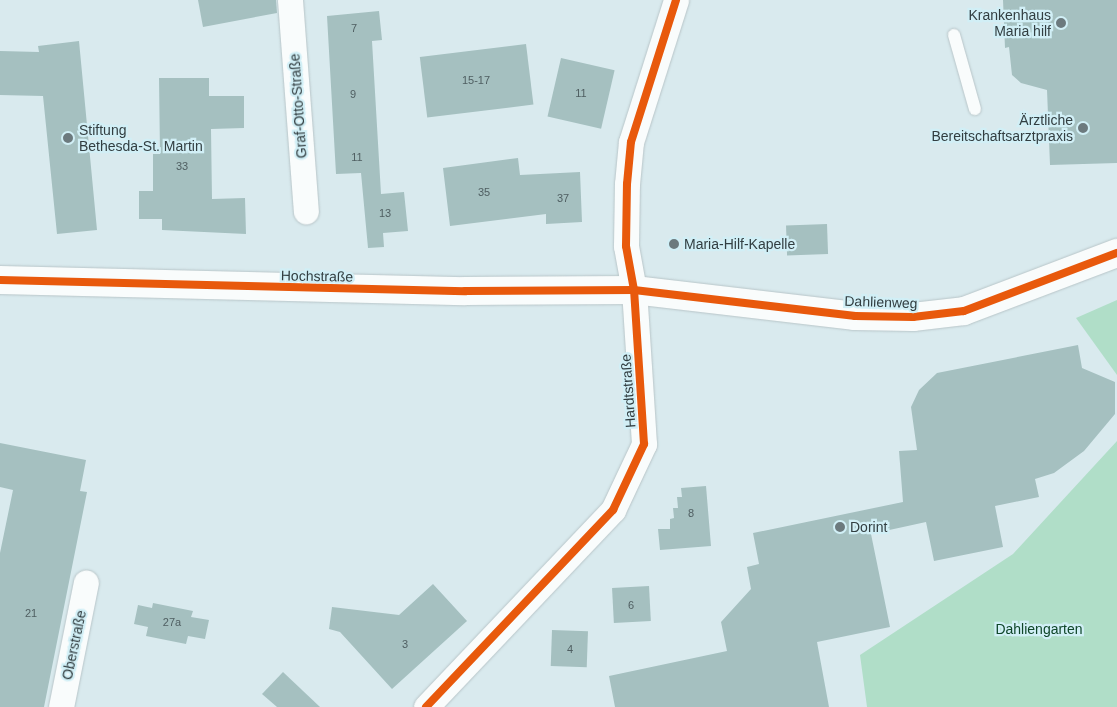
<!DOCTYPE html>
<html>
<head>
<meta charset="utf-8">
<style>
	body { margin:0 }
	#map { position:relative; width:1117px; height:707px; overflow:hidden; background:#d9eaee; font-family:Helvetica,sans-serif }
	div>[style] { position:absolute }
	[style*='--x'] { left:calc(var(--x)*1px); top:calc(var(--y)*1px); width:calc(var(--w)*1px); rotate:calc(var(--a)*1deg) }
	.green>* { inset:0; background:#b0dec8 }
	.building>* { inset:0; background:#a5c0c0; transform-origin:0 0 }
	.roads { filter:drop-shadow(0 0 1px #b8c5c8) drop-shadow(0 0 1px #b8c5c8) }
	.service>* { height:12px; margin:-6px; padding:0 6px; transform-origin:6px; border-radius:6px; background:#f9fcfc }
	.minor>* { height:25px; margin:-12.5px; padding:0 12.5px; transform-origin:12.5px; border-radius:12.5px; background:#f9fcfc }
	.tertiary>* { height:28px; margin:-14px; padding:0 14px; transform-origin:14px; border-radius:14px; background:#f9fcfc }
	.cycleway>* { height:8px; margin:-4px; padding:0 4px; transform-origin:4px; border-radius:4px; background:#e8590c }
	.dots>* { width:14px; height:14px; translate:-50% -50%; box-sizing:border-box; border:2px solid #d1eff6; border-radius:50% }
	span { translate:-50% -50%; white-space:nowrap; text-align:center; line-height:1.15; -webkit-text-stroke:4.5px #d1eff6; paint-order:stroke }
	.number-label { font-size:11px; color:#4f5e61 }
	.number-label span { -webkit-text-stroke-width:0 }
	.poi-label { font-size:14px; color:#323e41 }
	.right { translate:-100% -50%; text-align:right }
	.left { translate:0 -50%; text-align:left }
	.street-label { font-size:14px; color:#323e41 }
	.park-label { font-size:14px; color:#0f4629 }
</style>
</head>
<body>
<div id="map">
	<div class="green">
		<i style="clip-path:polygon(1117px 300px,1117px 375px,1076px 318px)"></i>
		<i style="clip-path:polygon(1117px 441px,1117px 707px,867px 707px,860px 655px,1013px 554px)"></i>
	</div>
	<div class="building">
		<i style="clip-path:polygon(198px 0,276px 0,277px 13px,203px 27px)"></i>
		<i style="clip-path:polygon(1003px 0,1117px 0,1117px 163px,1050px 165px,1047px 90px,1021px 83px,1012px 75px,1009px 47px,1005px 48px)"></i>
		<i style="clip-path:polygon(379px 11px,382px 40px,372px 41px,381px 194px,404px 192px,408px 231px,383px 233px,384px 247px,368px 248px,361px 173px,336px 174px,327px 16px)"></i>
		<i style="clip-path:polygon(79px 41px,97px 230px,57px 234px,43px 96px,0 95px,0 51px,39px 52px,38px 46px)"></i>
		<i style="left:526px;top:44px;width:61px;height:107px;rotate:83deg"></i>
		<i style="left:561px;top:58px;width:55px;height:60px;rotate:13deg"></i>
		<i style="clip-path:polygon(159px 78px,209px 78px,209px 96px,244px 96px,244px 128px,211px 129px,212px 199px,245px 198px,246px 234px,162px 230px,162px 219px,139px 219px,139px 191px,153px 191px,153px 154px,160px 154px)"></i>
		<i style="clip-path:polygon(518px 158px,520px 175px,580px 172px,582px 222px,546px 224px,546px 214px,450px 226px,443px 168px)"></i>
		<i style="left:827px;top:224px;width:30px;height:41px;rotate:88deg"></i>
		<i style="clip-path:polygon(1078px 345px,1082px 368px,1115px 382px,1115px 414px,1084px 451px,1054px 473px,1035px 479px,1039px 497px,995px 506px,1003px 547px,934px 561px,926px 522px,871px 534px,890px 627px,817px 642px,829px 707px,615px 707px,609px 676px,727px 651px,721px 622px,751px 589px,747px 567px,759px 564px,753px 533px,903px 502px,899px 451px,917px 450px,911px 407px,919px 390px,937px 373px)"></i>
		<i style="clip-path:polygon(0 443px,86px 460px,80px 491px,87px 492px,44px 707px,0 707px,0 553px,13px 490px,0 487px)"></i>
		<i style="clip-path:polygon(706px 486px,711px 546px,660px 550px,658px 529px,670px 529px,670px 519px,674px 518px,673px 508px,678px 508px,677px 497px,682px 497px,681px 488px)"></i>
		<i style="clip-path:polygon(433px 584px,467px 621px,392px 689px,340px 632px,329px 629px,332px 607px,399px 615px)"></i>
		<i style="left:649px;top:586px;width:35px;height:37px;rotate:87deg"></i>
		<i style="clip-path:polygon(153px 603px,193px 611px,191px 617px,209px 620px,205px 639px,188px 636px,186px 644px,146px 636px,148px 627px,134px 624px,138px 605px,152px 608px)"></i>
		<i style="left:552px;top:630px;width:36px;height:36px;rotate:2deg"></i>
		<i style="clip-path:polygon(283px 672px,320px 707px,277px 707px,262px 694px)"></i>
	</div>
	<div class="roads">
		<div class="service">
			<i style="--x:954;--y:35;--w:77;--a:74.2"></i>
		</div>
		<div class="minor">
			<i style="--x:290;--y:0;--w:212;--a:85.7"></i>
			<i style="--x:61;--y:707;--w:127;--a:-78.7"></i>
			<i style="--x:426;--y:707;--w:272;--a:-46.5"></i>
			<i style="--x:613;--y:510;--w:73;--a:-64.8"></i>
			<i style="--x:644;--y:444;--w:154;--a:-93.7"></i>
			<i style="--x:634;--y:290;--w:45;--a:-100.3"></i>
			<i style="--x:626;--y:246;--w:62;--a:-89.1"></i>
			<i style="--x:627;--y:184;--w:42;--a:-84.6"></i>
			<i style="--x:631;--y:142;--w:149;--a:-72.4"></i>
		</div>
		<div class="tertiary">
			<i style="--x:0;--y:280;--w:465;--a:1.4"></i>
			<i style="--x:465;--y:291;--w:169;--a:-0.3"></i>
			<i style="--x:634;--y:290;--w:223;--a:6.7"></i>
			<i style="--x:855;--y:316;--w:58;--a:1"></i>
			<i style="--x:913;--y:317;--w:51;--a:-6.7"></i>
			<i style="--x:964;--y:311;--w:164;--a:-20.8"></i>
		</div>
	</div>
	<div class="cycleway">
		<i style="--x:0;--y:280;--w:465;--a:1.4"></i>
		<i style="--x:465;--y:291;--w:169;--a:-0.3"></i>
		<i style="--x:634;--y:290;--w:223;--a:6.7"></i>
		<i style="--x:855;--y:316;--w:58;--a:1"></i>
		<i style="--x:913;--y:317;--w:51;--a:-6.7"></i>
		<i style="--x:964;--y:311;--w:164;--a:-20.8"></i>
		<i style="--x:426;--y:707;--w:272;--a:-46.5"></i>
		<i style="--x:613;--y:510;--w:73;--a:-64.8"></i>
		<i style="--x:644;--y:444;--w:154;--a:-93.7"></i>
		<i style="--x:634;--y:290;--w:45;--a:-100.3"></i>
		<i style="--x:626;--y:246;--w:62;--a:-89.1"></i>
		<i style="--x:627;--y:184;--w:42;--a:-84.6"></i>
		<i style="--x:631;--y:142;--w:149;--a:-72.4"></i>
	</div>
	<div class="dots">
		<i style="left:1061px;top:23px;background:#6c7a7e"></i>
		<i style="left:1083px;top:128px;background:#6c7a7e"></i>
		<i style="left:68px;top:138px;background:#6c7a7e"></i>
		<i style="left:674px;top:244px;background:#6c7a7e"></i>
		<i style="left:840px;top:527px;background:#6c7a7e"></i>
	</div>
	<div class="number-label">
		<span style="left:354px;top:28px">7</span>
		<span style="left:476px;top:80px">15-17</span>
		<span style="left:581px;top:93px">11</span>
		<span style="left:353px;top:94px">9</span>
		<span style="left:357px;top:157px">11</span>
		<span style="left:182px;top:166px">33</span>
		<span style="left:484px;top:192px">35</span>
		<span style="left:563px;top:198px">37</span>
		<span style="left:385px;top:213px">13</span>
		<span style="left:691px;top:513px">8</span>
		<span style="left:631px;top:605px">6</span>
		<span style="left:31px;top:613px">21</span>
		<span style="left:172px;top:622px">27a</span>
		<span style="left:405px;top:644px">3</span>
		<span style="left:570px;top:649px">4</span>
	</div>
	<div class="poi-label">
		<span class="right" style="left:1051px;top:23px">Krankenhaus<br>Maria hilf</span>
		<span class="right" style="left:1073px;top:128px">Ärztliche<br>Bereitschaftsarztpraxis</span>
		<span class="left" style="left:79px;top:138px">Stiftung<br>Bethesda-St. Martin</span>
		<span class="left" style="left:684px;top:244px">Maria-Hilf-Kapelle</span>
		<span class="left" style="left:850px;top:527px">Dorint</span>
	</div>
	<div class="street-label">
		<span style="left:298px;top:106px;rotate:-94deg">Graf-Otto-Straße</span>
		<span style="left:317px;top:276px;rotate:1deg">Hochstraße</span>
		<span style="left:881px;top:302px;rotate:2deg">Dahlienweg</span>
		<span style="left:628px;top:391px;rotate:-94deg">Hardtstraße</span>
		<span style="left:74px;top:645px;rotate:-78deg">Oberstraße</span>
	</div>
	<div class="park-label">
		<span style="left:1039px;top:629px">Dahliengarten</span>
	</div>
</div>
</body>
</html>
